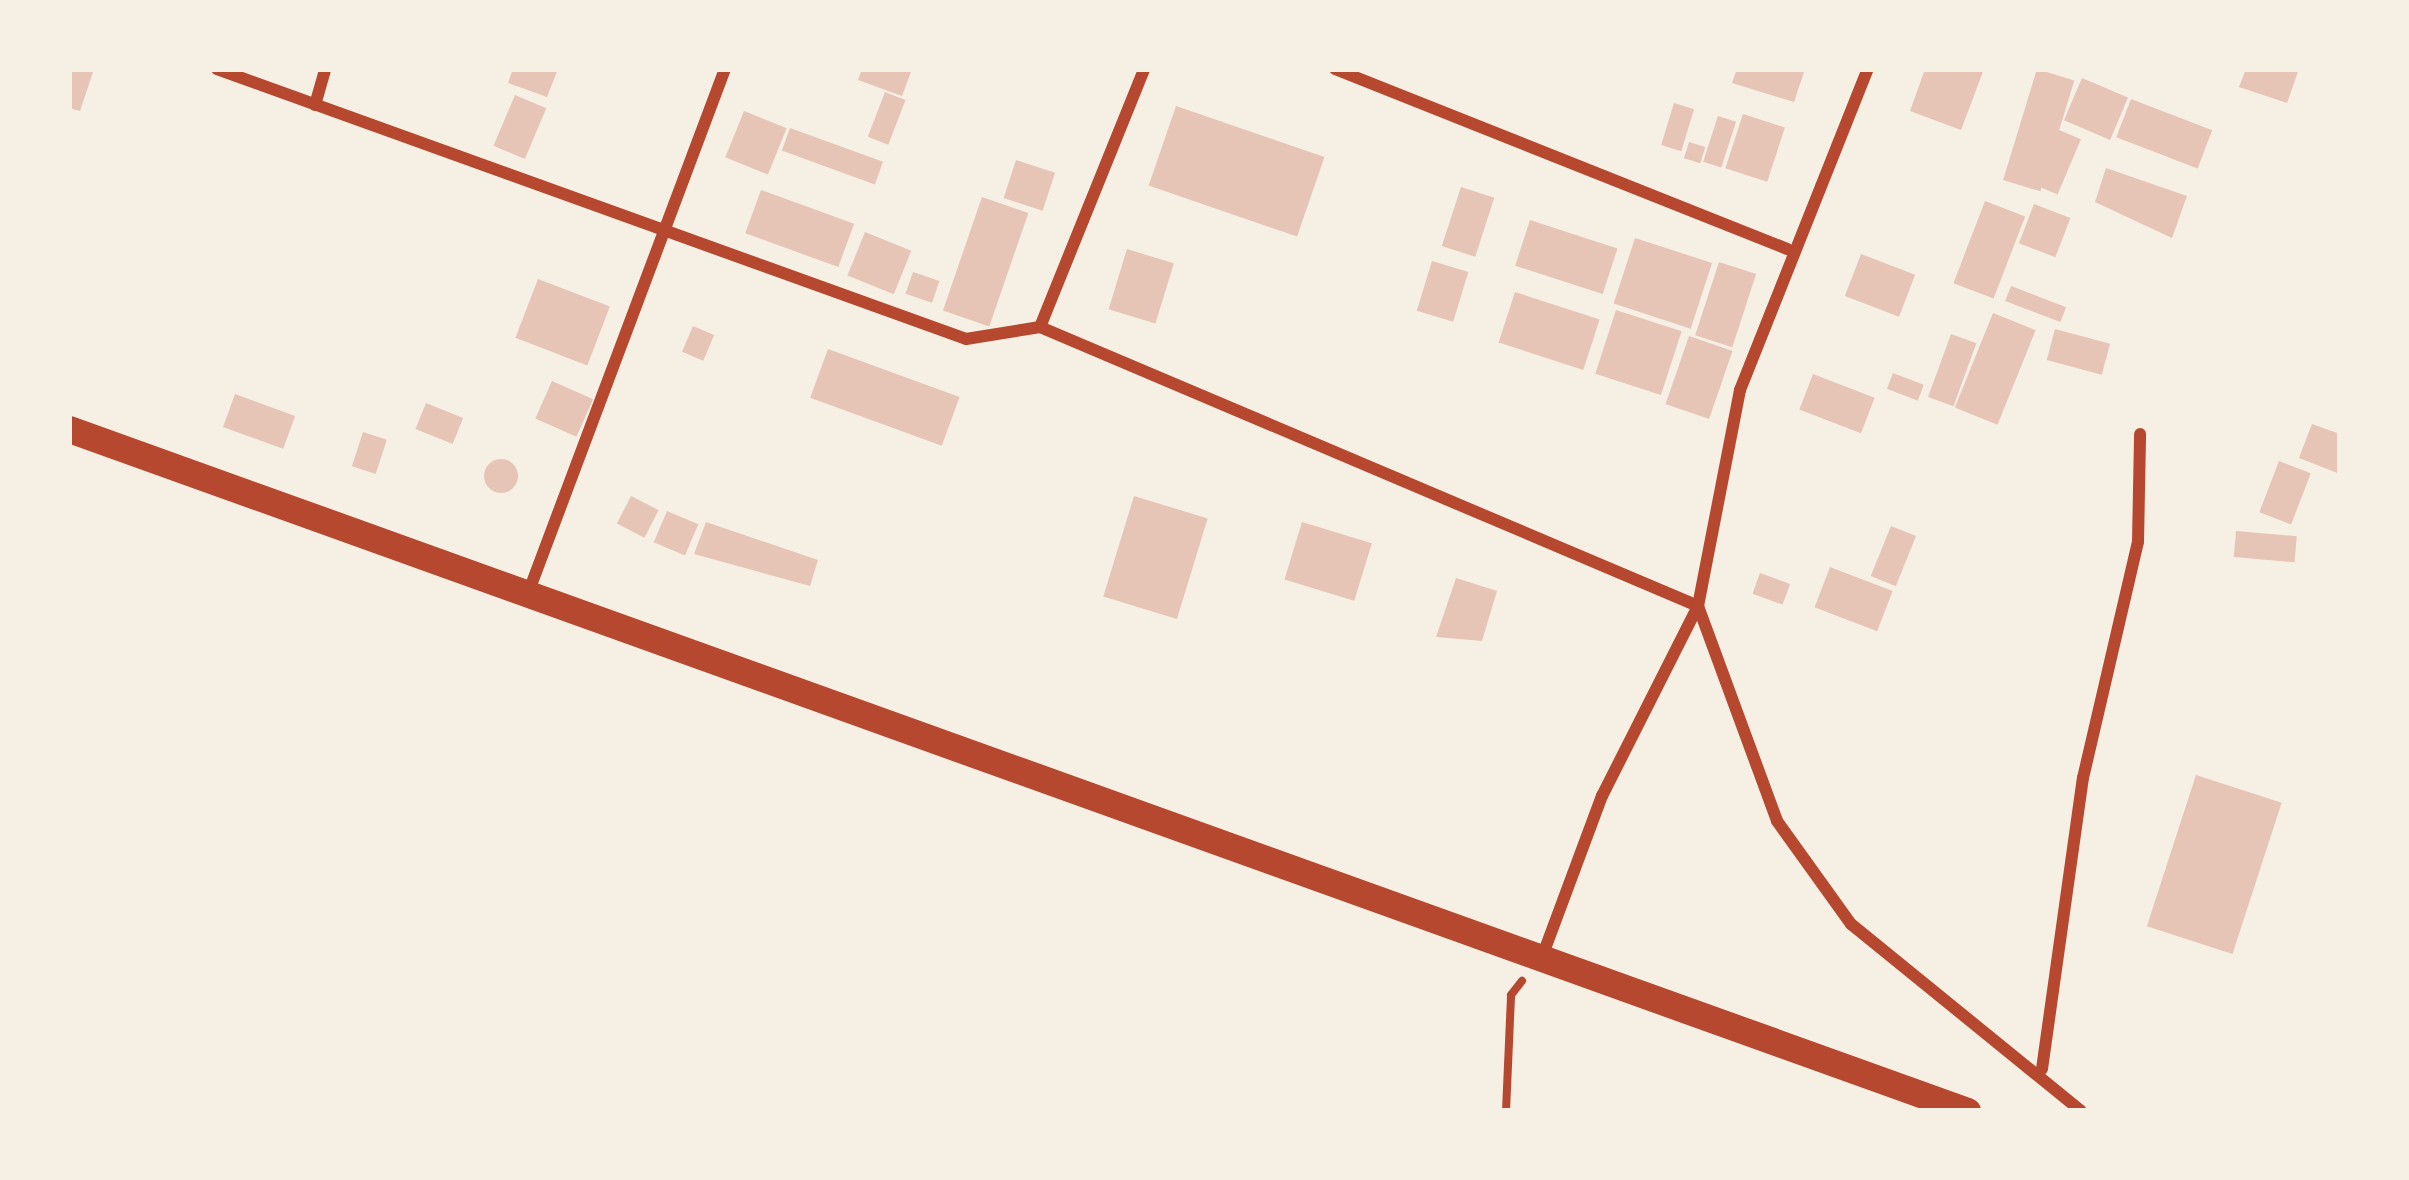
<!DOCTYPE html>
<html>
<head>
<meta charset="utf-8">
<style>
	body { margin:0 }
	#map { position:relative; width:2409px; height:1180px; overflow:hidden; background:#f6efe4; font-family:"DM Sans",sans-serif }
	div>[style] { position:absolute }
	[style*='--x'] { left:calc(var(--x)*1px); top:calc(var(--y)*1px); width:calc(var(--w)*1px); rotate:calc(var(--a)*1deg) }
	.building>* { inset:0; background:#e6c5b7; transform-origin:0 0 }
	.round { border-radius:50% }
	.path>* { height:8px; margin:-4px; padding:0 4px; transform-origin:4px; border-radius:4px; background:#b5482f }
	.minor>* { height:12px; margin:-6px; padding:0 6px; transform-origin:6px; border-radius:6px; background:#b5482f }
	.primary>* { height:27px; margin:-13.5px; padding:0 13.5px; transform-origin:13.5px; border-radius:13.5px; background:#b5482f }
	span { translate:-50% -50%; white-space:nowrap; text-align:center; line-height:1.15; -webkit-text-stroke:12px #f6efe4; paint-order:stroke }
	.frame { position:absolute; inset:0; border:72px solid #f6efe4; pointer-events:none }
</style>
</head>
<body>
<div id="map">
	<div class="building">
		<i style="clip-path:polygon(69px 69px,94px 69px,80px 111px,69px 108px)"></i>
		<i style="clip-path:polygon(513px 69px,558px 69px,547px 97px,508px 83px)"></i>
		<i style="clip-path:polygon(862px 69px,912px 69px,902px 96px,858px 80px)"></i>
		<i style="clip-path:polygon(1737px 69px,1805px 69px,1794px 102px,1732px 83px)"></i>
		<i style="clip-path:polygon(1925px 69px,1984px 69px,1961px 130px,1910px 111px)"></i>
		<i style="left:2037px;top:69px;width:39px;height:116px;rotate:17deg"></i>
		<i style="clip-path:polygon(2246px 69px,2299px 69px,2287px 103px,2239px 87px)"></i>
		<i style="left:2082px;top:78px;width:50px;height:46px;rotate:23deg"></i>
		<i style="left:885px;top:92px;width:22px;height:48px;rotate:21deg"></i>
		<i style="left:515px;top:95px;width:34px;height:55px;rotate:23deg"></i>
		<i style="left:2131px;top:99px;width:87px;height:41px;rotate:21deg"></i>
		<i style="left:1674px;top:103px;width:21px;height:44px;rotate:17deg"></i>
		<i style="left:1176px;top:106px;width:157px;height:84px;rotate:19deg"></i>
		<i style="left:744px;top:111px;width:46px;height:50px;rotate:22deg"></i>
		<i style="left:1743px;top:114px;width:44px;height:57px;rotate:18deg"></i>
		<i style="left:1718px;top:116px;width:19px;height:48px;rotate:18deg"></i>
		<i style="left:790px;top:128px;width:99px;height:24px;rotate:20deg"></i>
		<i style="left:2057px;top:129px;width:26px;height:60px;rotate:23deg"></i>
		<i style="left:1689px;top:142px;width:17px;height:17px;rotate:17deg"></i>
		<i style="left:1016px;top:160px;width:41px;height:40px;rotate:18deg"></i>
		<i style="clip-path:polygon(2106px 168px,2187px 196px,2172px 238px,2095px 202px)"></i>
		<i style="left:1461px;top:187px;width:35px;height:62px;rotate:18deg"></i>
		<i style="left:761px;top:190px;width:99px;height:46px;rotate:20deg"></i>
		<i style="left:982px;top:197px;width:49px;height:120px;rotate:19deg"></i>
		<i style="left:1985px;top:201px;width:43px;height:88px;rotate:21deg"></i>
		<i style="left:2034px;top:204px;width:39px;height:42px;rotate:21deg"></i>
		<i style="left:1530px;top:220px;width:92px;height:48px;rotate:18deg"></i>
		<i style="left:865px;top:232px;width:50px;height:47px;rotate:22deg"></i>
		<i style="left:1635px;top:238px;width:81px;height:69px;rotate:18deg"></i>
		<i style="left:1127px;top:249px;width:49px;height:63px;rotate:17deg"></i>
		<i style="left:1861px;top:254px;width:58px;height:45px;rotate:21deg"></i>
		<i style="left:1432px;top:261px;width:38px;height:52px;rotate:17deg"></i>
		<i style="left:1719px;top:262px;width:39px;height:77px;rotate:18deg"></i>
		<i style="left:913px;top:272px;width:28px;height:23px;rotate:19deg"></i>
		<i style="left:538px;top:279px;width:77px;height:63px;rotate:21deg"></i>
		<i style="left:2011px;top:286px;width:59px;height:16px;rotate:21deg"></i>
		<i style="left:1515px;top:292px;width:89px;height:53px;rotate:18deg"></i>
		<i style="left:1616px;top:310px;width:69px;height:67px;rotate:18deg"></i>
		<i style="left:1993px;top:313px;width:46px;height:102px;rotate:22deg"></i>
		<i style="left:693px;top:326px;width:23px;height:28px;rotate:23deg"></i>
		<i style="left:2055px;top:329px;width:57px;height:32px;rotate:15deg"></i>
		<i style="left:1951px;top:334px;width:27px;height:67px;rotate:20deg"></i>
		<i style="left:1689px;top:336px;width:46px;height:72px;rotate:19deg"></i>
		<i style="left:828px;top:349px;width:140px;height:52px;rotate:20deg"></i>
		<i style="left:1893px;top:373px;width:33px;height:17px;rotate:21deg"></i>
		<i style="left:1813px;top:374px;width:66px;height:38px;rotate:21deg"></i>
		<i style="left:552px;top:381px;width:45px;height:41px;rotate:24deg"></i>
		<i style="left:235px;top:394px;width:64px;height:35px;rotate:20deg"></i>
		<i style="left:426px;top:403px;width:40px;height:28px;rotate:22deg"></i>
		<i style="clip-path:polygon(2312px 424px,2340px 434px,2340px 474px,2299px 458px)"></i>
		<i style="left:363px;top:432px;width:25px;height:36px;rotate:18deg"></i>
		<i class="round" style="left:484px;top:459px;width:34px;height:34px"></i>
		<i style="left:2279px;top:461px;width:34px;height:55px;rotate:21deg"></i>
		<i style="left:631px;top:496px;width:31px;height:31px;rotate:27deg"></i>
		<i style="left:1134px;top:496px;width:77px;height:105px;rotate:17deg"></i>
		<i style="left:667px;top:511px;width:34px;height:34px;rotate:23deg"></i>
		<i style="clip-path:polygon(706px 522px,818px 560px,810px 586px,694px 554px)"></i>
		<i style="left:1302px;top:522px;width:73px;height:60px;rotate:17deg"></i>
		<i style="left:1891px;top:526px;width:27px;height:54px;rotate:22deg"></i>
		<i style="left:2236px;top:531px;width:61px;height:26px;rotate:5deg"></i>
		<i style="left:1830px;top:567px;width:67px;height:43px;rotate:21deg"></i>
		<i style="left:1760px;top:573px;width:32px;height:22px;rotate:20deg"></i>
		<i style="clip-path:polygon(1456px 578px,1497px 591px,1482px 641px,1436px 637px)"></i>
		<i style="left:2196px;top:775px;width:90px;height:159px;rotate:18deg"></i>
	</div>
	<div class="path">
		<i style="--x:1506;--y:1111;--w:116;--a:-87.5"></i>
		<i style="--x:1511;--y:995;--w:18;--a:-52"></i>
	</div>
	<div class="minor">
		<i style="--x:217;--y:69;--w:796;--a:19.82"></i>
		<i style="--x:966;--y:339;--w:75;--a:-9.2"></i>
		<i style="--x:1040;--y:327;--w:715;--a:22.98"></i>
		<i style="--x:1698;--y:606;--w:229;--a:69.8"></i>
		<i style="--x:1777;--y:821;--w:127;--a:54.3"></i>
		<i style="--x:1851;--y:924;--w:296;--a:39.1"></i>
		<i style="--x:1335;--y:69;--w:487;--a:21.7"></i>
		<i style="--x:315;--y:105;--w:37;--a:-74"></i>
		<i style="--x:1040;--y:327;--w:278;--a:-68"></i>
		<i style="--x:527;--y:596;--w:563;--a:-69.41"></i>
		<i style="--x:1542;--y:957;--w:172;--a:-69.6"></i>
		<i style="--x:1602;--y:796;--w:213;--a:-63.2"></i>
		<i style="--x:1698;--y:606;--w:220;--a:-79"></i>
		<i style="--x:1740;--y:390;--w:346;--a:-68.3"></i>
		<i style="--x:2042;--y:1069;--w:294;--a:-82"></i>
		<i style="--x:2083;--y:778;--w:242;--a:-76.9"></i>
		<i style="--x:2138;--y:542;--w:108;--a:-88.9"></i>
	</div>
	<div class="primary">
		<i style="--x:69;--y:429;--w:2017;--a:19.76"></i>
	</div>
	<div class="frame"></div>
</div>
</body>
</html>
